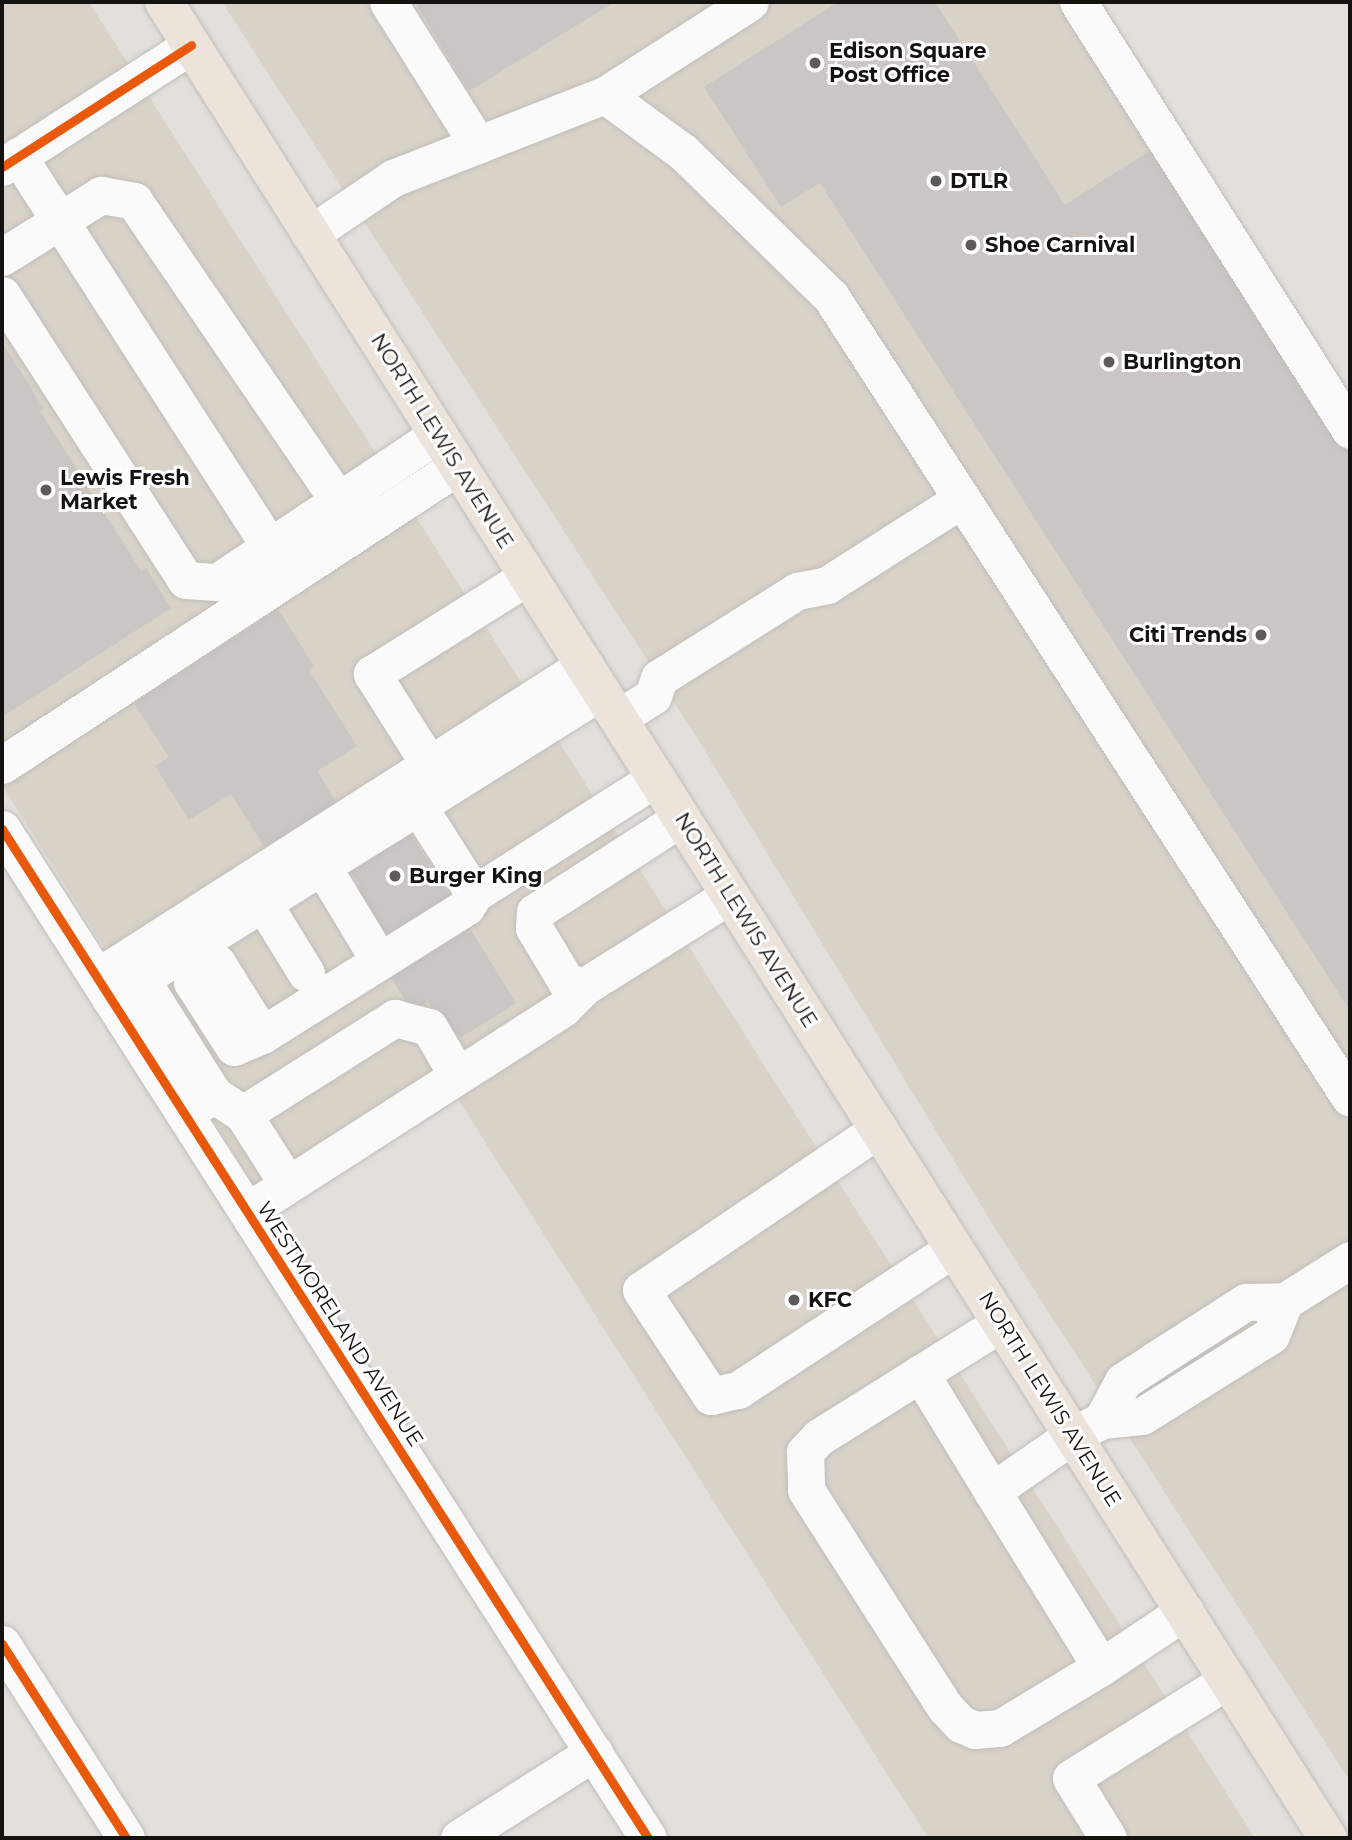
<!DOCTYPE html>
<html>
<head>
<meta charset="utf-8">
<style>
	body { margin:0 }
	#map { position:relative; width:1352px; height:1840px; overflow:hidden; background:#e3e0dc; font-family:Montserrat,sans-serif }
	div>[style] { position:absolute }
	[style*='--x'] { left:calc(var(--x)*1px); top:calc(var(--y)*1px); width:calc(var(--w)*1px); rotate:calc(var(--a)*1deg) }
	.built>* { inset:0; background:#d9d2c8 }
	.building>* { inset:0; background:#c9c6c3 }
	.roads { filter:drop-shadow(0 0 2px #bfbdb9) drop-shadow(0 0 2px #bfbdb9) }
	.minor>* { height:37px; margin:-18.5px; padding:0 18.5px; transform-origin:18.5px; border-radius:18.5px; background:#fbfafa }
	.major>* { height:38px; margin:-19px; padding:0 19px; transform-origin:19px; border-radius:19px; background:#ece3db }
	.cycleway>* { height:9px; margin:-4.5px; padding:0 4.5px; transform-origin:4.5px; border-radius:4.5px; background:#e8590c }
	.dots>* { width:19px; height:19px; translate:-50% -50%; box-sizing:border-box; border:4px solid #fff; border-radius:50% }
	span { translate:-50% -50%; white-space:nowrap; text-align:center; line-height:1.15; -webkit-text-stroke:6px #fff; paint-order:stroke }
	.poi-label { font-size:21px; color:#151310; font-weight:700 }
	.left { translate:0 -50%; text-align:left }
	.right { translate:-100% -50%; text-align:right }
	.street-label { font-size:21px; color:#151310 }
	.frame { position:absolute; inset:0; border:4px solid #151310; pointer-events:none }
</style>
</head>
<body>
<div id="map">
	<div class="built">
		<i style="clip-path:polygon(2px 2px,89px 2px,1255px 1838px,928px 1838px,438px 1068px,255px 1187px,2px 785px)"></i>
		<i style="clip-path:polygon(222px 2px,1088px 2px,1350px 412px,1350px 1781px,1001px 1238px,691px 728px)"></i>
	</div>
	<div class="building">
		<i style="clip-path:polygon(415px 2px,615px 2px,469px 91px)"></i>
		<i style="clip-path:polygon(838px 2px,935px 2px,1065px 205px,1160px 144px,1350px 441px,1350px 1011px,820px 183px,781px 207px,704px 87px)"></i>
		<i style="clip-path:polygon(2px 342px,44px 409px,40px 411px,141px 571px,146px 568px,171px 608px,2px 717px)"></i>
		<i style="clip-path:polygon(278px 609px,314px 666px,309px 670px,357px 746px,317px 771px,342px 811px,270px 856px,231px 794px,189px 820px,155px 766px,169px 757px,134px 703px)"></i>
		<i style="clip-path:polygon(407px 829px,450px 896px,386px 937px,354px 888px,360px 885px,348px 867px)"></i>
		<i style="clip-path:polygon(463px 917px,516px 1003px,454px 1042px,428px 1002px,413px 1012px,384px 967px)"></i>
	</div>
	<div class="roads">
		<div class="minor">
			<i style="--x:388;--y:2;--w:169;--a:57.8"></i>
			<i style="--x:1078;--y:2;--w:507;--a:57.56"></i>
			<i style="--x:605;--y:95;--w:172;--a:-32.7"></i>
			<i style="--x:18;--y:156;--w:465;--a:57.2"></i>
			<i style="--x:2;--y:167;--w:225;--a:-32.8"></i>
			<i style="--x:310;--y:234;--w:100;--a:-34"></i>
			<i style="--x:393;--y:178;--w:228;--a:-21.4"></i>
			<i style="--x:605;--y:95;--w:97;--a:36.2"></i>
			<i style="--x:683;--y:152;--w:207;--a:44.4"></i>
			<i style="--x:831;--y:297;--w:954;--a:57.06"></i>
			<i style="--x:2;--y:257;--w:117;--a:-32.1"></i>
			<i style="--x:101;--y:195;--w:34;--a:10"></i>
			<i style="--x:134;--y:201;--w:363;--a:55.7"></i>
			<i style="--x:2;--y:295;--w:339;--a:57.2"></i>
			<i style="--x:186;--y:580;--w:31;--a:4"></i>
			<i style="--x:217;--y:582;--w:266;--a:-33.8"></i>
			<i style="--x:601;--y:691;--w:216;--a:147.9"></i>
			<i style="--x:418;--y:806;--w:104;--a:57.5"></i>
			<i style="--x:474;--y:894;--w:216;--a:-32.5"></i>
			<i style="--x:618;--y:718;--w:41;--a:-32.2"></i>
			<i style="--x:653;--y:696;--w:19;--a:-72"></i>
			<i style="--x:659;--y:678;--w:163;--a:-32.2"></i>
			<i style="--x:797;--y:591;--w:31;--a:-11"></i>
			<i style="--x:827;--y:585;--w:160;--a:-32.5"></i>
			<i style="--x:429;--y:764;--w:107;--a:-122.3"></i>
			<i style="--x:372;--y:674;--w:184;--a:-32.1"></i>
			<i style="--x:2;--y:765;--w:545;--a:-33.25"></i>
			<i style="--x:681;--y:818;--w:174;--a:147.2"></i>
			<i style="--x:535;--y:912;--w:16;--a:94"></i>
			<i style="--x:534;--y:928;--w:64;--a:59"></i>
			<i style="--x:567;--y:983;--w:18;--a:9"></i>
			<i style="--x:585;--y:986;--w:171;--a:-32.1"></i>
			<i style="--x:2;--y:829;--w:1198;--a:57.37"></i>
			<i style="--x:322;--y:866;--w:110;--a:58.8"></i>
			<i style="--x:263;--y:903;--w:82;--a:58.4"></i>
			<i style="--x:189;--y:950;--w:17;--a:59"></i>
			<i style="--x:198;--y:965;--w:19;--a:-6"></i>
			<i style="--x:217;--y:963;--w:85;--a:58"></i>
			<i style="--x:198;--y:965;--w:18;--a:109"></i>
			<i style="--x:192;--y:982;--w:77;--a:57.1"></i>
			<i style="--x:234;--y:1047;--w:30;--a:-23"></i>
			<i style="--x:262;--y:1035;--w:241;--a:-32.1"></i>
			<i style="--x:466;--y:907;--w:15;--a:-58"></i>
			<i style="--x:97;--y:977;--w:579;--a:-32.59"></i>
			<i style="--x:142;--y:981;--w:135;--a:57.7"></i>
			<i style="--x:110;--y:998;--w:363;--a:-31.9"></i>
			<i style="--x:184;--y:1113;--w:35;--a:-31"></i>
			<i style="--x:214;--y:1095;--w:35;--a:33"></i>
			<i style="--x:243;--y:1114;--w:82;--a:57.5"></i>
			<i style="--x:243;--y:1114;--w:180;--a:-32.3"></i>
			<i style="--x:395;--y:1018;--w:35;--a:15"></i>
			<i style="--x:429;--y:1027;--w:56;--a:59.7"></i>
			<i style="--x:879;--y:1129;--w:287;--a:145.9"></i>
			<i style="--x:641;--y:1290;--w:127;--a:56.6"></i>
			<i style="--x:711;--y:1396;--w:28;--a:-13"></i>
			<i style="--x:738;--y:1390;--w:258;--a:-33.3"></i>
			<i style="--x:247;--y:1211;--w:376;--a:-32.7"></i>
			<i style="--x:563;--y:1008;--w:31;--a:-45"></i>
			<i style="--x:1001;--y:1323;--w:215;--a:147.9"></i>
			<i style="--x:819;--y:1437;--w:21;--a:133"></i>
			<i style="--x:805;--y:1452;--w:38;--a:88"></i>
			<i style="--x:806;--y:1490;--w:258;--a:57.4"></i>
			<i style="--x:945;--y:1707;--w:23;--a:47"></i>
			<i style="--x:961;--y:1724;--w:15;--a:23"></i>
			<i style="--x:975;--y:1730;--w:25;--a:-5"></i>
			<i style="--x:1000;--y:1728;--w:118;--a:-31.1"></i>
			<i style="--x:920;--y:1373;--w:138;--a:58.6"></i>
			<i style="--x:1102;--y:1420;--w:44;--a:-61.7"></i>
			<i style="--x:1123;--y:1381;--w:35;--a:-33"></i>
			<i style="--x:1152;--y:1362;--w:112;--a:-32.6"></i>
			<i style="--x:1246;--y:1302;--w:39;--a:-1"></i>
			<i style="--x:1285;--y:1301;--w:77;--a:-32.2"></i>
			<i style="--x:1185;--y:1611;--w:101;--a:146.3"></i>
			<i style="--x:1101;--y:1667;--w:207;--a:-121.8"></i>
			<i style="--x:992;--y:1491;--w:98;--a:-34.7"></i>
			<i style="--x:1073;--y:1435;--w:33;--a:-27"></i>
			<i style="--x:1102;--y:1420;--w:40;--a:-5.7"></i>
			<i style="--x:1142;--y:1416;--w:152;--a:-32.1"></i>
			<i style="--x:1271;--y:1335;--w:37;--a:-68"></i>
			<i style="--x:2;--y:1644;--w:230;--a:57.4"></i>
			<i style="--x:459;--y:1838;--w:160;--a:-32.5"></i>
			<i style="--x:1108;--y:1838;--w:70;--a:-121.7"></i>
			<i style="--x:1071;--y:1778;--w:185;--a:-32"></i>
		</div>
		<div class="major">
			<i style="--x:164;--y:2;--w:2174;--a:57.63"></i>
		</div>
	</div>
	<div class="cycleway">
		<i style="--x:2;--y:167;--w:225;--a:-32.8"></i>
		<i style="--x:2;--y:829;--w:1198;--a:57.37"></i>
		<i style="--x:2;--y:1644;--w:230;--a:57.4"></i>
	</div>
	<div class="dots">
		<i style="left:815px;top:63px;background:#5d5b57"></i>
		<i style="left:936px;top:181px;background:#5d5b57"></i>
		<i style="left:971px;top:245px;background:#5d5b57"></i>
		<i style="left:1109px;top:362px;background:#5d5b57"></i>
		<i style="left:46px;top:490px;background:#5d5b57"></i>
		<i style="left:1261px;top:635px;background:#5d5b57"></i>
		<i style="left:395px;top:876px;background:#5d5b57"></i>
		<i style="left:794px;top:1300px;background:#5d5b57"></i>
	</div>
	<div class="poi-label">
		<span class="left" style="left:829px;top:63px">Edison Square<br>Post Office</span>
		<span class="left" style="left:950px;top:181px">DTLR</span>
		<span class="left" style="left:985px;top:245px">Shoe Carnival</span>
		<span class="left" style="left:1123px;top:362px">Burlington</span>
		<span class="left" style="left:60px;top:490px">Lewis Fresh<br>Market</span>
		<span class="right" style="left:1247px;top:635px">Citi Trends</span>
		<span class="left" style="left:409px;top:876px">Burger King</span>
		<span class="left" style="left:808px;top:1300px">KFC</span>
	</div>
	<div class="street-label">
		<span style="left:442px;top:441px;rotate:58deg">NORTH LEWIS AVENUE</span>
		<span style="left:746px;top:920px;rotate:58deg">NORTH LEWIS AVENUE</span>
		<span style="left:340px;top:1324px;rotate:57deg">WESTMORELAND AVENUE</span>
		<span style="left:1050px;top:1399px;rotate:58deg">NORTH LEWIS AVENUE</span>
	</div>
	<div class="frame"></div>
</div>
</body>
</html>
